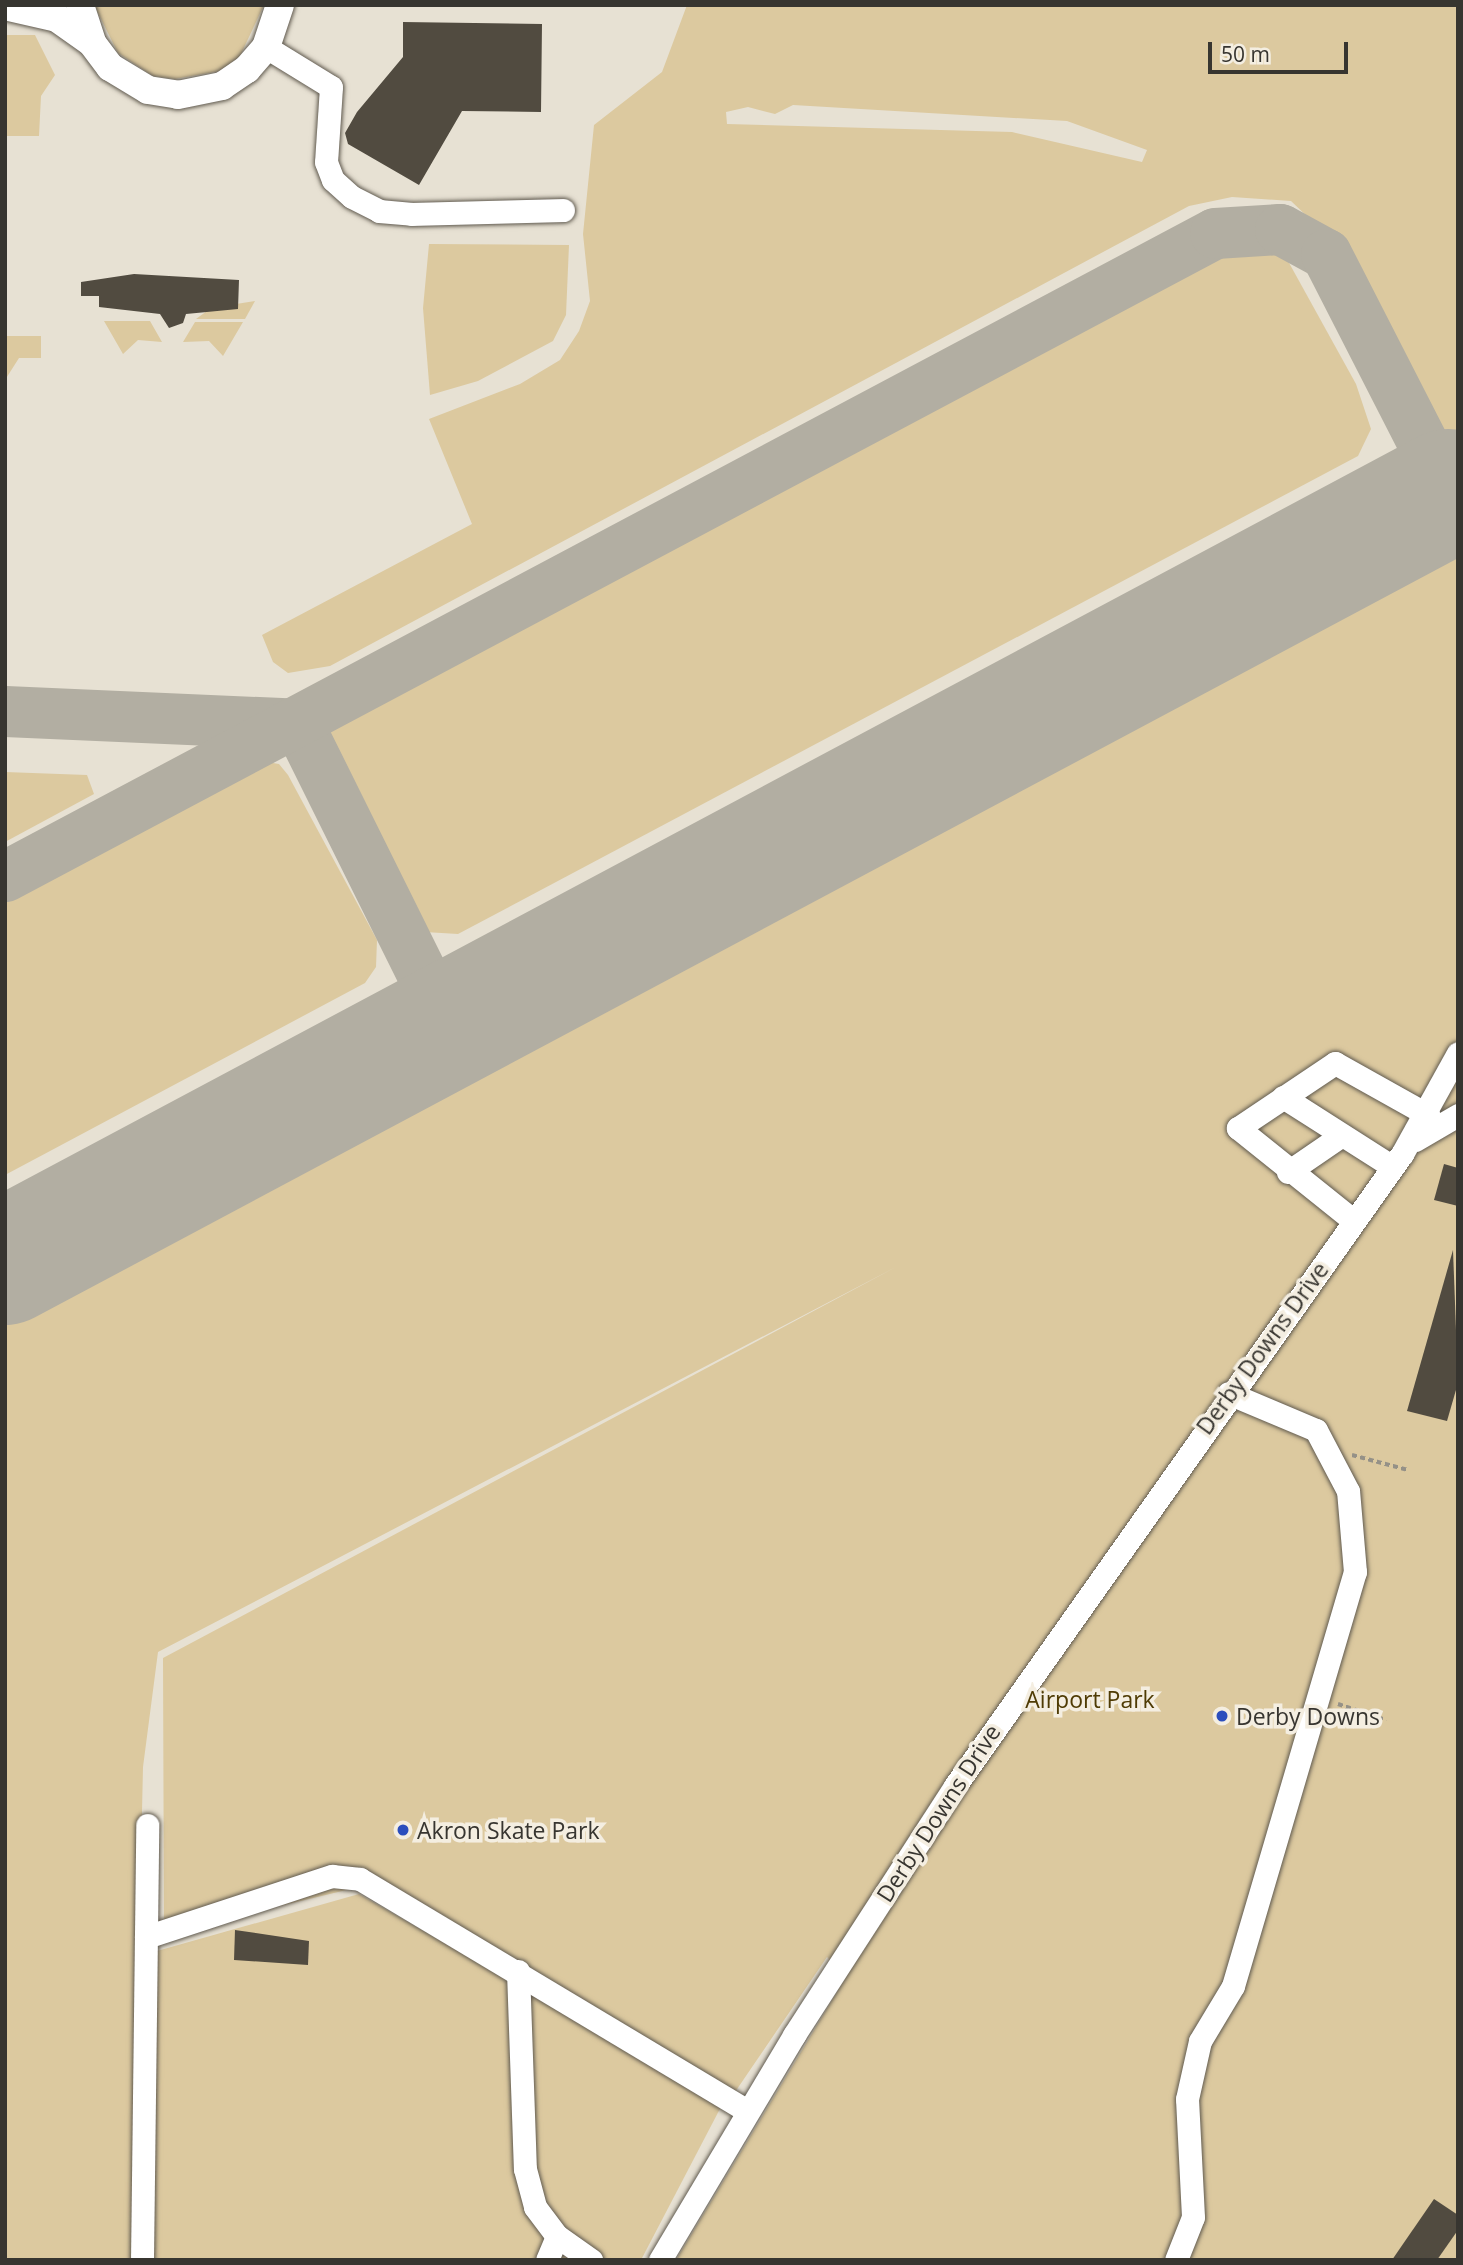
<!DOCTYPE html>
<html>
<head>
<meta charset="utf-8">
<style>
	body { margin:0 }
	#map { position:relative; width:1463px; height:2265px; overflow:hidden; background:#e7e1d3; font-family:"Open Sans",sans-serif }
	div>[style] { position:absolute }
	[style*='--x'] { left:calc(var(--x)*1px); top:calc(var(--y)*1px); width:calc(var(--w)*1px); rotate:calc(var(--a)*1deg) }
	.green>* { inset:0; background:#dcc99f }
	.taxiway>* { height:51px; margin:-25.5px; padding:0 25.5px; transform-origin:25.5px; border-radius:25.5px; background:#b2aea2 }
	.runway>* { height:126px; margin:-63px; padding:0 63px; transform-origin:63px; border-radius:63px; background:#b2aea2 }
	.building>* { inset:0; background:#514b40 }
	.path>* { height:3.5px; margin-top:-1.75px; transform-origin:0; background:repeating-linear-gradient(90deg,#959187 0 5px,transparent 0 8.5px) }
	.roads { filter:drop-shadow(0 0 2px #605a4f) drop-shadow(0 0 2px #605a4f) }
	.minor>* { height:23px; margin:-11.5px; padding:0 11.5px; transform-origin:11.5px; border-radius:11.5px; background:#fff }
	.major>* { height:28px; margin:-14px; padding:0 14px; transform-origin:14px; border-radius:14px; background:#fff }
	.dots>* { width:19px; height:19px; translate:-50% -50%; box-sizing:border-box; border:4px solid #f4eee1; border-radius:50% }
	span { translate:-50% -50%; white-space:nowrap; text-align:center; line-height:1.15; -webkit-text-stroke:7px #f4eee1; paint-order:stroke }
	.street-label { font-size:23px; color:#373530 }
	.park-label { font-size:23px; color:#4f3b04 }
	.poi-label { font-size:23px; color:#373530 }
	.left { translate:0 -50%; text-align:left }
	.frame { position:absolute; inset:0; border:7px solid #373530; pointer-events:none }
	.scale { position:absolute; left:1208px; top:42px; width:140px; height:32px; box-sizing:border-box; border:4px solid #373530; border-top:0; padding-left:9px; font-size:21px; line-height:24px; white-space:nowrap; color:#373530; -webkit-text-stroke:5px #f4eee1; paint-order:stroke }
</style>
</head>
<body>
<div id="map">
	<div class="green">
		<i style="clip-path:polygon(94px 5px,264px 5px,240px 56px,220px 71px,175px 79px,153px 76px,118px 53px)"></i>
		<i style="clip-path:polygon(evenodd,687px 5px,1458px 5px,1458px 457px,1337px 245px,1291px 201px,1232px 197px,1189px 206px,330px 666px,288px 673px,273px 662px,262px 635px,472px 524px,429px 419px,520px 384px,560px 360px,579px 331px,590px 301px,583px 234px,594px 125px,662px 72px,687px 5px,793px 105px,1067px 121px,1147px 150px,1142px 162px,1012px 132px,727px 124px,726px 112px,748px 107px,775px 114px,793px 105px)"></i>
		<i style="clip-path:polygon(5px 35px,35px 35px,55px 75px,41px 96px,39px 136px,5px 136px)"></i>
		<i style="clip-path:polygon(1244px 242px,1265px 244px,1288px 261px,1356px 384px,1371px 429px,1358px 456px,458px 934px,425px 932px,409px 917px,330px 762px,324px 741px,334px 719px,1202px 252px)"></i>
		<i style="clip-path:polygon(429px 244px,569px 245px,566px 315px,553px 341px,478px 381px,430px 395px,423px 308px)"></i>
		<i style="clip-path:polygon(255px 301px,245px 319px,196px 319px,211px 308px)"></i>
		<i style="clip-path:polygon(104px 321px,150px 321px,162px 342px,138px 340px,123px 354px)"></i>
		<i style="clip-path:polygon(195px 322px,243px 322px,223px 356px,209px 341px,183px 342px)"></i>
		<i style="clip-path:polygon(5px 336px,41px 336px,41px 358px,19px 358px,5px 380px)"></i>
		<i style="clip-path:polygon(1458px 553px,1457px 2260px,676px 2260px,846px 1977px,827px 1957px,733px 2095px,363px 1886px,164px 1934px,163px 1658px,896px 1267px,158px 1652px,143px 1767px,132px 2260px,5px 2260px,5px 1325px)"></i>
		<i style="clip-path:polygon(249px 759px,279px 764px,288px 775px,377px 940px,376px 967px,365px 983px,5px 1175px,5px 886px)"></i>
		<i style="clip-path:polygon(5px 772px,87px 775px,94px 794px,5px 842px)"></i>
		<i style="clip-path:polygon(359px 1894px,723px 2103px,641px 2260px,151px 2260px,157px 1951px)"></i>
	</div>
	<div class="taxiway">
		<i style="--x:5;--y:711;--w:293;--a:2.5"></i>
		<i style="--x:298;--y:724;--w:337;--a:63.6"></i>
		<i style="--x:5;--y:876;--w:1370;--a:-27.99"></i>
		<i style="--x:1215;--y:233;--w:65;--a:-3.5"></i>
		<i style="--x:1280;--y:229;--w:52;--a:28.5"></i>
		<i style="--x:1326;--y:254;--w:267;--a:62.9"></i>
	</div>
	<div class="runway">
		<i style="--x:5;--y:1262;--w:1636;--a:-28.08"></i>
	</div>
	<div class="building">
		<i style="clip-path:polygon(403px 22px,542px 24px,541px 112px,462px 111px,419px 185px,348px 144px,345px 133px,357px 112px,403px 57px)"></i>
		<i style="clip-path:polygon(134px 274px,239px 280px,238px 309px,186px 314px,183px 323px,169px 328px,160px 314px,99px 307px,99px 296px,81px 296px,81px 282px)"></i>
		<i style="clip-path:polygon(1444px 1164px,1458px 1168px,1458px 1206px,1434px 1200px)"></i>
		<i style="clip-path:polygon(1453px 1250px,1458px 1383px,1447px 1421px,1407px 1411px)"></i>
		<i style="clip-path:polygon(235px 1930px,309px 1941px,308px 1965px,234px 1960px)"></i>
		<i style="clip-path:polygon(1434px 2199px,1458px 2215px,1458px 2230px,1437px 2260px,1392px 2260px)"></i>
	</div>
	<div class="path">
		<i style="--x:1352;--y:1455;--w:58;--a:15"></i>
		<i style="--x:1338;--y:1704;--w:51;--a:18.4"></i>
	</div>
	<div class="roads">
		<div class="minor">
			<i style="--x:266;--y:47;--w:76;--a:31.6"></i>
			<i style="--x:331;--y:87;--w:75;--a:93.8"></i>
			<i style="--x:326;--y:162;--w:19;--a:69"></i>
			<i style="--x:333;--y:180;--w:25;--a:42"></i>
			<i style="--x:352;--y:197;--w:30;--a:27"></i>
			<i style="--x:379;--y:211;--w:33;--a:5"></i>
			<i style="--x:412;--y:214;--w:151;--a:-1.5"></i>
			<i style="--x:1283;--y:1097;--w:130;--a:32.5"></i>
			<i style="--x:1415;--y:1140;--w:50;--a:-30.2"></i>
			<i style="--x:1288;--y:1172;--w:65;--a:-34.4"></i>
			<i style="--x:1354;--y:1221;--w:149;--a:-141.3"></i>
			<i style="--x:1238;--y:1128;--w:117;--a:-33.8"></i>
			<i style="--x:1335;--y:1063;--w:107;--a:29.2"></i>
			<i style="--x:146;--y:1937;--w:196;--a:-18.2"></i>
			<i style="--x:332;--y:1876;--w:28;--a:6"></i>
			<i style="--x:360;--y:1879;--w:452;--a:30.9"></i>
			<i style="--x:518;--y:1971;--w:198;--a:88"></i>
			<i style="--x:525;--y:2169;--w:39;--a:75"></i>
			<i style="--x:535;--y:2207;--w:36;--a:53"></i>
			<i style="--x:557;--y:2236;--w:42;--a:35.2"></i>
			<i style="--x:142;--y:2260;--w:435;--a:-89.3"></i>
			<i style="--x:547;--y:2260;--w:26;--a:-67"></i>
			<i style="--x:660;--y:2260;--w:262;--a:-59.2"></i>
			<i style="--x:794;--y:2035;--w:297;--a:-57.1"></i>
			<i style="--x:955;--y:1786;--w:774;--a:-54.73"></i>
			<i style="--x:1402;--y:1154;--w:115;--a:-61"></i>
			<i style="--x:1176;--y:2260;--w:46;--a:-68.4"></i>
			<i style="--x:1193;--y:2217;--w:118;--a:-92.9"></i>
			<i style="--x:1187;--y:2099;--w:59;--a:-77.4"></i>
			<i style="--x:1200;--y:2041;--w:64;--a:-59"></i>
			<i style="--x:1233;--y:1986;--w:432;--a:-73.6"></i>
			<i style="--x:1355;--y:1572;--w:81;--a:-94.9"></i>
			<i style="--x:1348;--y:1491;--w:69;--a:-117.7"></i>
			<i style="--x:1316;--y:1430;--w:95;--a:-157.2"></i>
		</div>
		<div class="major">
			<i style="--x:80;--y:5;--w:40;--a:72"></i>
			<i style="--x:92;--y:43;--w:30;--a:53"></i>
			<i style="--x:110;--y:67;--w:44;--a:31.2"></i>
			<i style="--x:148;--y:90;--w:30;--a:9"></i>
			<i style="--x:178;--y:95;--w:45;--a:-11.6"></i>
			<i style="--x:222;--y:86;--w:30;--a:-34"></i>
			<i style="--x:247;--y:69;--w:29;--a:-49"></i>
			<i style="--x:266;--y:47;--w:44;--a:-71.6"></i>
			<i style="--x:5;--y:6;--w:53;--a:13"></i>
			<i style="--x:57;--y:18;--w:43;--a:35.5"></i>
		</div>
	</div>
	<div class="dots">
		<i style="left:1222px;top:1716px;background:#2b4ebd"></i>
		<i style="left:403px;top:1830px;background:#2b4ebd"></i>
	</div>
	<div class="street-label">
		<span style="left:1262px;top:1348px;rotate:-54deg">Derby Downs Drive</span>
		<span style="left:938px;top:1813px;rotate:-57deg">Derby Downs Drive</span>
	</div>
	<div class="park-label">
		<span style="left:1090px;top:1699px">Airport Park</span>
	</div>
	<div class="poi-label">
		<span class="left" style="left:1236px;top:1716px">Derby Downs</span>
		<span class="left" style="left:417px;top:1830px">Akron Skate Park</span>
	</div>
	<div class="frame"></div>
	<div class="scale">50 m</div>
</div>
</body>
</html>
